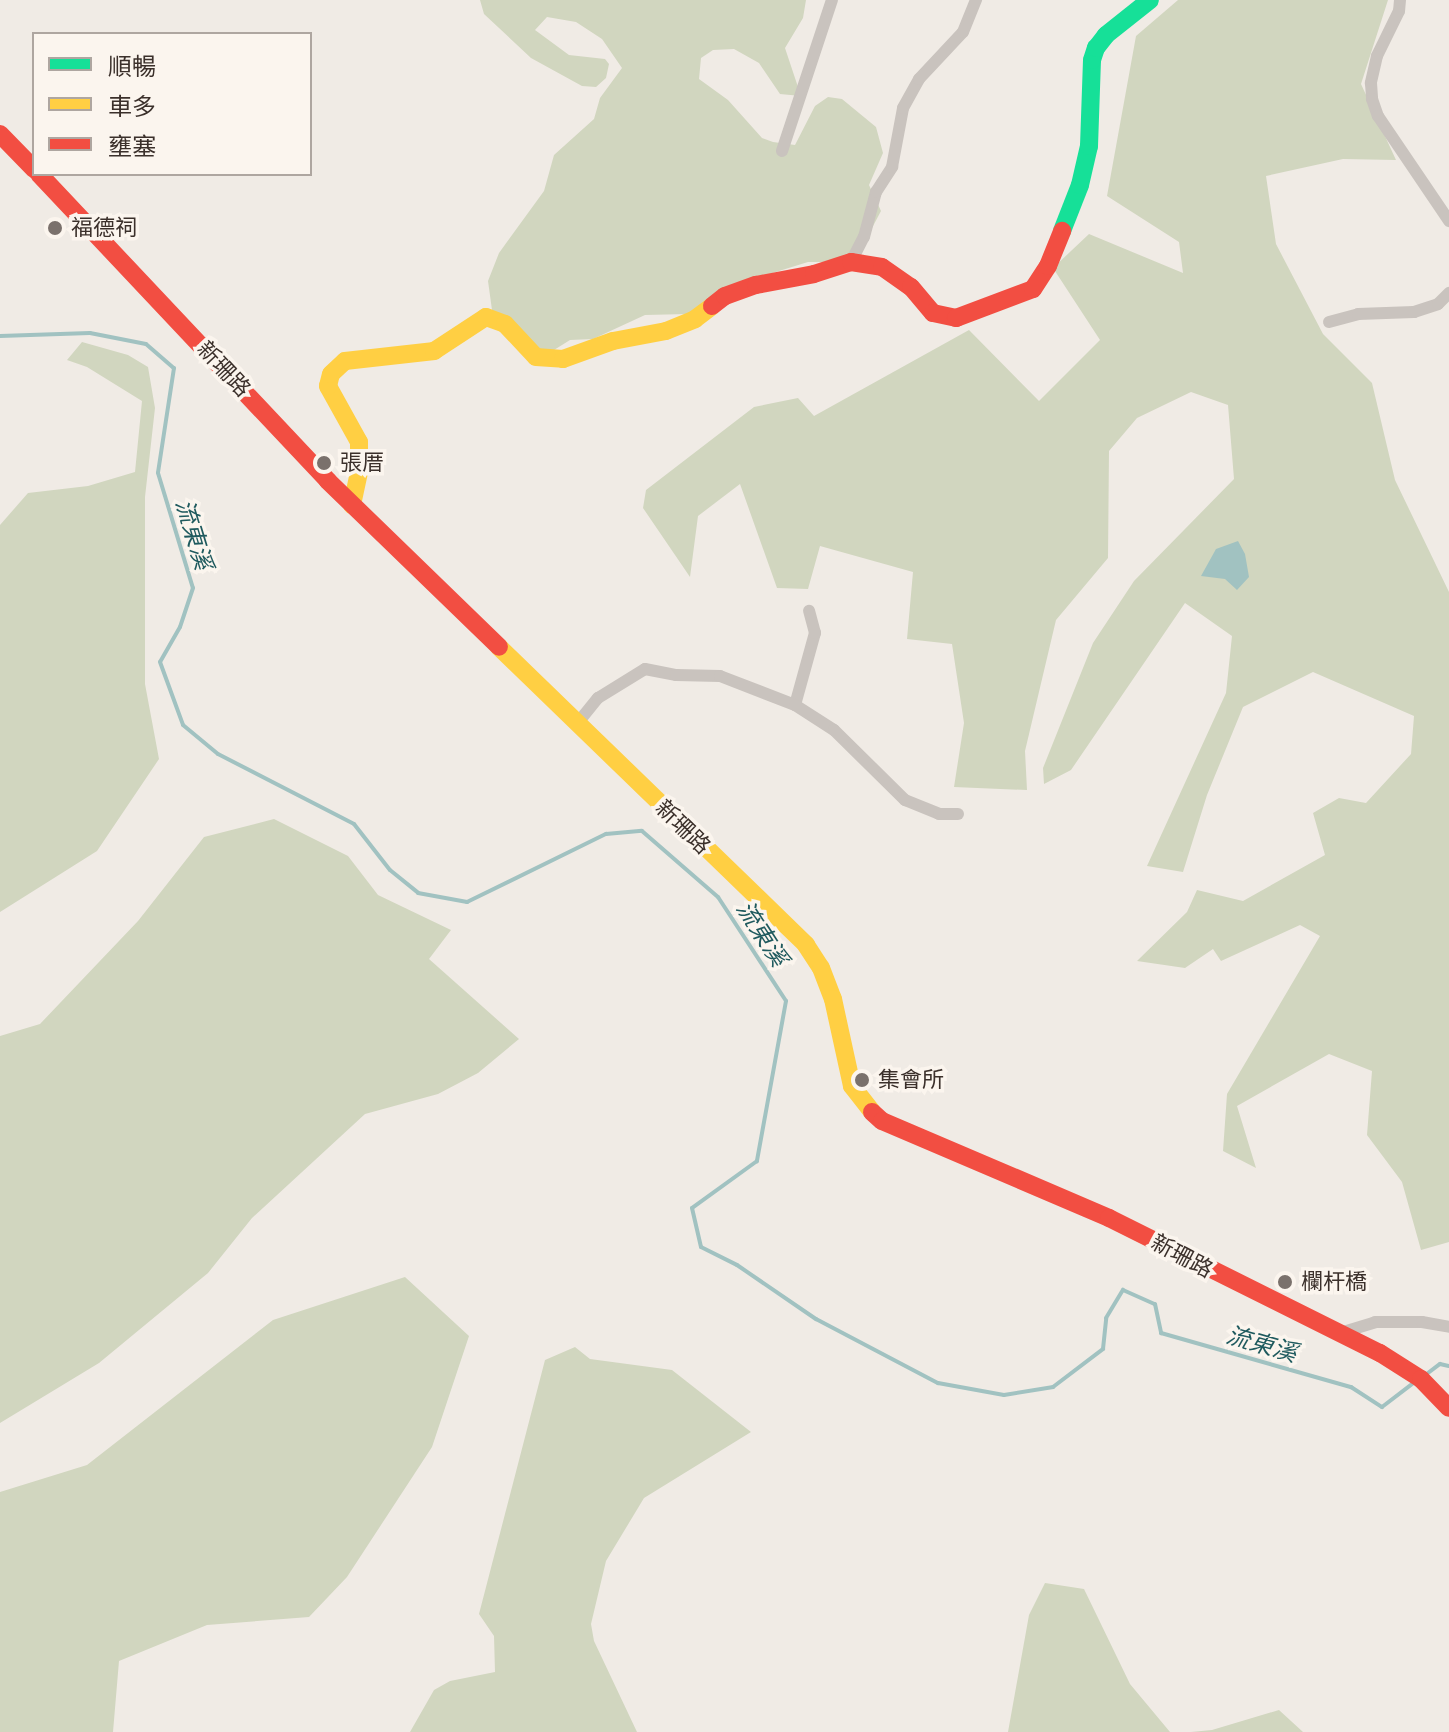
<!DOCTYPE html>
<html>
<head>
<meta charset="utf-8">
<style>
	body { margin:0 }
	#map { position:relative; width:1449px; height:1732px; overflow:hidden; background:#f0ebe5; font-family:Manrope,"Noto Sans TC",sans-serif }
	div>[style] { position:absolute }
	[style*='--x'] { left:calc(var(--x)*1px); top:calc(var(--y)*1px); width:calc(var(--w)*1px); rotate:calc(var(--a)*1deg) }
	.green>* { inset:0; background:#d1d6bf }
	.water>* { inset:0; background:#a1c2c1 }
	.stream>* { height:4px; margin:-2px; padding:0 2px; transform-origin:2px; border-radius:2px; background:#a1c2c1 }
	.street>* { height:12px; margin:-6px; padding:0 6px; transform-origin:6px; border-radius:6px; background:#c9c3be }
	.fast>* { height:18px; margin:-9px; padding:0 9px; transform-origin:9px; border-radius:9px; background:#16e098 }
	.slow>* { height:18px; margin:-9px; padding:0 9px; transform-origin:9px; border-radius:9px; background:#ffcf43 }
	.jam>* { height:18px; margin:-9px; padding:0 9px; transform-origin:9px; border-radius:9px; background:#f24e42 }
	.dots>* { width:22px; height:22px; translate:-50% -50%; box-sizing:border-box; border:4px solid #fbf5ee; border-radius:50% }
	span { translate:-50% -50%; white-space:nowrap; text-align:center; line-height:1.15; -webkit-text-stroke:7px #fbf5ee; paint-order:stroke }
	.poi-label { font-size:22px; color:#3b302b }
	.left { translate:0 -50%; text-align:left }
	.street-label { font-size:22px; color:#3b302b }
	.water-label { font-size:24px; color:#1f5a5e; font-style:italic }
	.legend { position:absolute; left:32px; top:32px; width:280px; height:144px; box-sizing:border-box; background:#fbf5ee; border:2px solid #aea6a0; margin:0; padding:10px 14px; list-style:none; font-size:24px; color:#3b302b }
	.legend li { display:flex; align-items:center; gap:16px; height:40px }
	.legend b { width:40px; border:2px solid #aea6a0 }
</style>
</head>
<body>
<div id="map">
	<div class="green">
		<i style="clip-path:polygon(480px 0,806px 0,803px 18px,785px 48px,801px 96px,780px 94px,759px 63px,734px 49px,713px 50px,701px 58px,699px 79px,728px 100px,762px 138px,773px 142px,795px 145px,815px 106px,828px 97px,842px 99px,876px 127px,883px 153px,869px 185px,881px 211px,864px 243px,843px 262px,808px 262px,730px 286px,688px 314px,645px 315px,593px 339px,570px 340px,546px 355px,492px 310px,488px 281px,499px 253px,544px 191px,554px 155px,594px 119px,600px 98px,622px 68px,602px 39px,576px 22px,547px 17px,535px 30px,569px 55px,605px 59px,609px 64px,606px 78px,596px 87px,582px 86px,531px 58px,484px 14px)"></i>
		<i style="clip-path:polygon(1178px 0,1388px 0,1361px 84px,1396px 160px,1343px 159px,1266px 176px,1276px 244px,1323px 334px,1372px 383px,1395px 480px,1449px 592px,1449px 1242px,1421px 1250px,1402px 1182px,1367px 1135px,1372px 1071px,1329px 1054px,1237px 1106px,1256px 1168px,1223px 1151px,1227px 1094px,1320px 936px,1300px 925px,1221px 961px,1213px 949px,1185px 968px,1137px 961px,1187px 912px,1197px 890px,1243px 901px,1325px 855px,1313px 813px,1339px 798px,1366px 803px,1411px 754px,1414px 716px,1313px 672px,1243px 707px,1207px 795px,1183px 872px,1147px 866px,1226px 693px,1232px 636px,1185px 603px,1071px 770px,1044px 784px,1043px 768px,1093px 643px,1134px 581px,1234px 479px,1228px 405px,1191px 392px,1137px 418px,1109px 451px,1108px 558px,1056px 620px,1025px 751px,1027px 790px,954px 787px,964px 723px,952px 644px,907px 639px,913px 572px,820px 546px,808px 589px,777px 588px,740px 484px,698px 516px,690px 577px,643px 508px,646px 490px,754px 407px,798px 398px,814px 416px,969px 330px,1039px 401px,1100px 340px,1053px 268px,1089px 234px,1183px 273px,1179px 242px,1107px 196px,1136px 36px)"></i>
		<i style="clip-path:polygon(82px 342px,128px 355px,148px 367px,155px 408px,145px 497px,145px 684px,159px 759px,97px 851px,0 912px,0 525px,28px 493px,88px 486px,135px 472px,142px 401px,87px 367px,67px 360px)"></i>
		<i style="clip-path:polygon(274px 819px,348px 856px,378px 895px,451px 930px,429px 959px,519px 1039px,478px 1073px,438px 1094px,365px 1114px,252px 1218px,208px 1273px,99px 1363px,0 1423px,0 1036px,40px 1024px,138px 921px,204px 837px)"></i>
		<i style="clip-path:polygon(405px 1277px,469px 1336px,432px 1447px,347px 1577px,309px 1617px,207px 1625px,119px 1661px,113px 1732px,0 1732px,0 1492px,87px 1465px,273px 1320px)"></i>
		<i style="clip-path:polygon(575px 1347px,590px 1359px,672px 1370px,751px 1432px,644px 1498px,606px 1561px,591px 1624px,594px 1641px,637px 1732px,410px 1732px,434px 1690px,450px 1681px,495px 1672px,494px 1636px,479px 1614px,545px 1360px)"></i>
		<i style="clip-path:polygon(1045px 1583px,1084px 1589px,1130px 1684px,1170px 1732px,1008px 1732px,1029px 1615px)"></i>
		<i style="clip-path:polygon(1279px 1710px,1303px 1732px,1191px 1732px,1212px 1730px)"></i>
	</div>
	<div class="water">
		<i style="clip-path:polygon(1238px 541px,1245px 554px,1249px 577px,1237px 590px,1225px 579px,1201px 576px,1216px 549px)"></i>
	</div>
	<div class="stream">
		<i style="--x:0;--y:336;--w:90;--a:-1.9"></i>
		<i style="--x:90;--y:333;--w:57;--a:11.1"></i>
		<i style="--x:146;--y:344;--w:37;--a:41"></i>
		<i style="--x:174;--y:368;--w:106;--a:98.7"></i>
		<i style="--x:158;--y:473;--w:120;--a:73.1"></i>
		<i style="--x:193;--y:588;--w:41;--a:108.4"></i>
		<i style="--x:180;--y:627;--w:40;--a:119.7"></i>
		<i style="--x:160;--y:662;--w:67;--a:69.9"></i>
		<i style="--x:183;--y:725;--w:45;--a:39.6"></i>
		<i style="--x:218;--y:754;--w:153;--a:27.2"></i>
		<i style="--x:354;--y:824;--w:58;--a:52"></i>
		<i style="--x:390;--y:870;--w:36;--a:39"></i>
		<i style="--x:418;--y:893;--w:50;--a:10.4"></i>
		<i style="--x:467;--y:902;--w:155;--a:-26.1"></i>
		<i style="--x:606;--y:834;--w:36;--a:-5"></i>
		<i style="--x:642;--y:831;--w:101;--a:41"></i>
		<i style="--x:718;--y:897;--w:124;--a:56.8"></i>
		<i style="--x:786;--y:1001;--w:163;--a:100.3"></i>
		<i style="--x:757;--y:1161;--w:80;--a:144.1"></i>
		<i style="--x:692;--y:1208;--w:40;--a:77"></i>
		<i style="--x:701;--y:1247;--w:40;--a:26.6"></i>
		<i style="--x:737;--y:1265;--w:96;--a:34.4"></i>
		<i style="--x:816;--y:1319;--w:138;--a:27.7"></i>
		<i style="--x:938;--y:1383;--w:67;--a:10.3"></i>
		<i style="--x:1004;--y:1395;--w:50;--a:-9.3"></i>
		<i style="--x:1053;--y:1387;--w:63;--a:-37.2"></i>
		<i style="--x:1103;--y:1349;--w:31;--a:-84"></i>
		<i style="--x:1106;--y:1318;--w:33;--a:-59"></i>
		<i style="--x:1123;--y:1290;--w:35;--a:24"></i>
		<i style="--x:1155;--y:1304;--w:30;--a:78"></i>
		<i style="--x:1161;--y:1333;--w:198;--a:15.9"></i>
		<i style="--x:1351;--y:1387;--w:37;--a:33"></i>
		<i style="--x:1382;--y:1407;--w:43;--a:-37.4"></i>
		<i style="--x:1424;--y:1376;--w:20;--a:-37"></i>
		<i style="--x:1440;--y:1364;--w:9;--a:13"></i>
	</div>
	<div class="street">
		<i style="--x:1400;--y:0;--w:11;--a:95"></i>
		<i style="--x:1399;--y:11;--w:50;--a:116.1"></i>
		<i style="--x:1377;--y:56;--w:28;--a:103"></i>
		<i style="--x:1371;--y:83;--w:16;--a:86"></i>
		<i style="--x:1372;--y:99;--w:18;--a:71"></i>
		<i style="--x:1378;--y:116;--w:127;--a:55.9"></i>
		<i style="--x:782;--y:151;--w:159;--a:-71.7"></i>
		<i style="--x:851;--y:262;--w:28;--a:-63"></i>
		<i style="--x:864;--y:237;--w:47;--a:-75.1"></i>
		<i style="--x:876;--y:192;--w:30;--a:-57"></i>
		<i style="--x:892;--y:167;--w:60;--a:-79.4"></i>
		<i style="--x:903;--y:108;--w:33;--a:-61"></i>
		<i style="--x:919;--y:79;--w:64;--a:-46.9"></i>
		<i style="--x:963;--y:32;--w:35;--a:-68"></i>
		<i style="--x:1329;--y:322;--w:30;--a:-15"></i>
		<i style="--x:1358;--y:314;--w:56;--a:-2"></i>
		<i style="--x:1414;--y:312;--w:25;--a:-18"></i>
		<i style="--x:1438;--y:304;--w:16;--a:-45"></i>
		<i style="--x:795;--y:705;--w:75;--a:-74.5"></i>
		<i style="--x:815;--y:633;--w:23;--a:-105"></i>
		<i style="--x:576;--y:725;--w:35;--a:-51"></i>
		<i style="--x:598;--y:698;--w:55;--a:-31.7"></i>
		<i style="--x:645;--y:669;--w:32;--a:11"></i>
		<i style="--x:676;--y:675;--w:44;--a:1.3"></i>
		<i style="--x:720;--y:676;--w:80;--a:21.1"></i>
		<i style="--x:795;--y:705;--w:46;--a:32.7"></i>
		<i style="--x:834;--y:730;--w:100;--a:44.6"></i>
		<i style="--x:905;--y:800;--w:37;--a:22"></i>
		<i style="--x:939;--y:814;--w:19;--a:0"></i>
		<i style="--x:1340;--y:1333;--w:37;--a:-17"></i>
		<i style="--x:1375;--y:1322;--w:47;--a:0"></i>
		<i style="--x:1422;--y:1322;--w:27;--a:10"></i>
	</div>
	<div class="fast">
		<i style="--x:1062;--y:231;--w:49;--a:-68.6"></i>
		<i style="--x:1080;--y:185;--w:40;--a:-77"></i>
		<i style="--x:1089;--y:146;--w:86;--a:-88"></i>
		<i style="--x:1092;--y:60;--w:13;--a:-72"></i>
		<i style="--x:1096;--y:48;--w:16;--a:-52"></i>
		<i style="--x:1106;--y:35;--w:56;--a:-38.5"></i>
	</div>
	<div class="slow">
		<i style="--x:352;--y:505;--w:35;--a:-78"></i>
		<i style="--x:359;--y:471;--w:29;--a:-90"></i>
		<i style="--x:359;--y:442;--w:64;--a:-119"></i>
		<i style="--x:328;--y:386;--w:12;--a:-76"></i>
		<i style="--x:331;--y:374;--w:19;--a:-43"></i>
		<i style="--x:345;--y:361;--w:90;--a:-6.4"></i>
		<i style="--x:434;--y:351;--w:62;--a:-33.2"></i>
		<i style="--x:486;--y:317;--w:20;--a:20"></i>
		<i style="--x:505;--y:324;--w:45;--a:46.8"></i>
		<i style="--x:536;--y:357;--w:27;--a:4"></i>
		<i style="--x:563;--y:359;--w:53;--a:-19.8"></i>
		<i style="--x:613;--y:341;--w:54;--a:-10.7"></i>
		<i style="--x:666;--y:331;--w:31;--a:-22"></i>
		<i style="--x:695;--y:319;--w:21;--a:-37"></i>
		<i style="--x:499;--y:647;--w:428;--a:44.1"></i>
		<i style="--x:806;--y:945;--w:27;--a:57"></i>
		<i style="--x:821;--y:968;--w:33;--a:69"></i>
		<i style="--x:833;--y:999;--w:89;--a:77.7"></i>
		<i style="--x:852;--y:1086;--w:33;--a:52"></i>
	</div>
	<div class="jam">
		<i style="--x:0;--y:134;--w:49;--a:45.8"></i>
		<i style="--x:39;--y:174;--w:422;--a:46.7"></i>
		<i style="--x:328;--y:481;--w:238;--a:44.1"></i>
		<i style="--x:712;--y:306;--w:16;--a:-38"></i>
		<i style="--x:725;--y:296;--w:33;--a:-20"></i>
		<i style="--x:756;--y:285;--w:59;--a:-10.7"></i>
		<i style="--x:814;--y:274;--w:39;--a:-18"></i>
		<i style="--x:851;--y:262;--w:31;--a:9"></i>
		<i style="--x:882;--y:267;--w:35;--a:35"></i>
		<i style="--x:911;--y:287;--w:34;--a:50"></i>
		<i style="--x:933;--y:313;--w:24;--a:12"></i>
		<i style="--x:956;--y:318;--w:82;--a:-20.6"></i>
		<i style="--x:1033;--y:289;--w:27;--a:-57"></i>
		<i style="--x:1048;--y:266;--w:38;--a:-68"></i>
		<i style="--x:872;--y:1112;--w:13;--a:42"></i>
		<i style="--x:882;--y:1121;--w:247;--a:23.1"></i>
		<i style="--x:1109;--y:1218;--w:303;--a:26.5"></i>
		<i style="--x:1380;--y:1353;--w:49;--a:32.4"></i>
		<i style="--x:1421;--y:1379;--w:40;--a:46"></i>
	</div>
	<div class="dots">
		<i style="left:55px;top:228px;background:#7a716c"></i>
		<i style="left:324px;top:463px;background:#7a716c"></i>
		<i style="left:862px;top:1080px;background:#7a716c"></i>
		<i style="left:1285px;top:1282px;background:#7a716c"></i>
	</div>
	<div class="poi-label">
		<span class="left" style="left:71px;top:228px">福德祠</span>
		<span class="left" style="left:340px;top:463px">張厝</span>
		<span class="left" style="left:878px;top:1080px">集會所</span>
		<span class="left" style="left:1301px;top:1282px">欄杆橋</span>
	</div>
	<div class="street-label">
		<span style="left:224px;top:369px;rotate:47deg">新珊路</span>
		<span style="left:683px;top:827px;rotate:44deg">新珊路</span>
		<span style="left:1182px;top:1256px;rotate:28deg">新珊路</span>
	</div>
	<div class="water-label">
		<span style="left:195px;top:534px;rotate:73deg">流東溪</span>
		<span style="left:763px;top:933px;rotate:57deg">流東溪</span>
		<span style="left:1262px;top:1343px;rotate:16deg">流東溪</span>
	</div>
	<ul class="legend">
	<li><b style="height:10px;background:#16e098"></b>順暢</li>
	<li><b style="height:10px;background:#ffcf43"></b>車多</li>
	<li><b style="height:10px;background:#f24e42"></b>壅塞</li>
	</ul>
</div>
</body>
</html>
